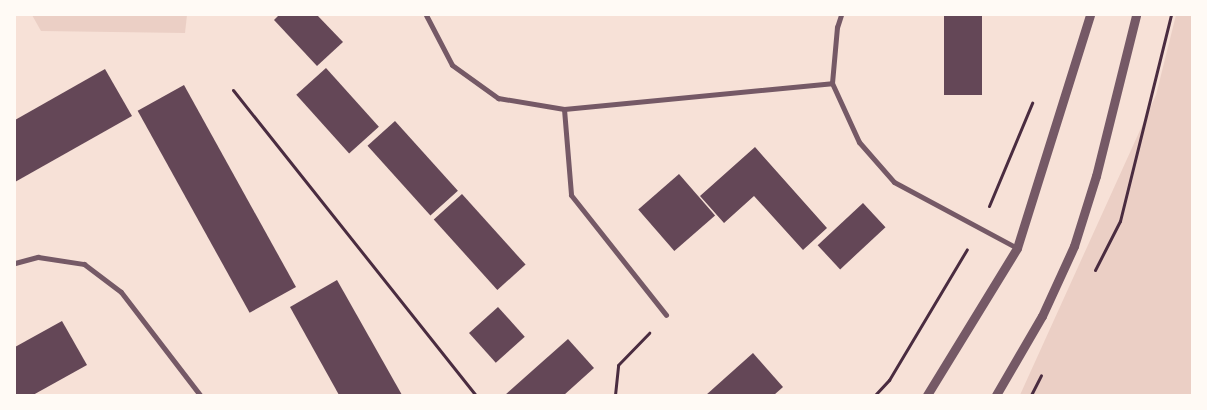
<!DOCTYPE html>
<html>
<head>
<meta charset="utf-8">
<style>
	body { margin:0 }
	#map { position:relative; width:1207px; height:410px; overflow:hidden; background:#f7e1d7; font-family:"DM Sans",sans-serif }
	div>[style] { position:absolute }
	[style*='--x'] { left:calc(var(--x)*1px); top:calc(var(--y)*1px); width:calc(var(--w)*1px); rotate:calc(var(--a)*1deg) }
	.green>* { inset:0; background:#ebcfc5 }
	.building>* { inset:0; background:#644757; transform-origin:0 0 }
	.path>* { height:3px; margin:-1.5px; padding:0 1.5px; transform-origin:1.5px; border-radius:1.5px; background:#4a2c40 }
	.minor>* { height:5px; margin:-2.5px; padding:0 2.5px; transform-origin:2.5px; border-radius:2.5px; background:#755966 }
	.tertiary>* { height:9px; margin:-4.5px; padding:0 4.5px; transform-origin:4.5px; border-radius:4.5px; background:#755966 }
	span { translate:-50% -50%; white-space:nowrap; text-align:center; line-height:1.15; -webkit-text-stroke:4.5px #fffaf5; paint-order:stroke }
	.frame { position:absolute; inset:0; border:16px solid #fffaf5; pointer-events:none }
</style>
</head>
<body>
<div id="map">
	<div class="green">
		<i style="clip-path:polygon(32px 15px,187px 15px,185px 33px,41px 31px)"></i>
		<i style="clip-path:polygon(1176px 15px,1192px 15px,1192px 395px,1020px 395px,1156px 95px)"></i>
	</div>
	<div class="building">
		<i style="clip-path:polygon(279px 15px,317px 15px,343px 42px,317px 66px,274px 20px)"></i>
		<i style="left:944px;top:15px;width:38px;height:80px"></i>
		<i style="left:326px;top:68px;width:79px;height:40px;rotate:48deg"></i>
		<i style="clip-path:polygon(105px 69px,132px 116px,15px 182px,15px 120px)"></i>
		<i style="left:184px;top:85px;width:231px;height:53px;rotate:61deg"></i>
		<i style="left:395px;top:121px;width:94px;height:37px;rotate:48deg"></i>
		<i style="clip-path:polygon(755px 147px,827px 228px,803px 250px,754px 196px,724px 223px,700px 196px)"></i>
		<i style="left:679px;top:174px;width:55px;height:54px;rotate:49deg"></i>
		<i style="left:462px;top:194px;width:95px;height:38px;rotate:48deg"></i>
		<i style="left:863px;top:203px;width:33px;height:62px;rotate:47deg"></i>
		<i style="clip-path:polygon(337px 280px,402px 395px,339px 395px,290px 307px)"></i>
		<i style="left:498px;top:307px;width:40px;height:39px;rotate:48deg"></i>
		<i style="clip-path:polygon(62px 321px,87px 365px,33px 395px,15px 395px,15px 347px)"></i>
		<i style="clip-path:polygon(568px 339px,594px 368px,564px 395px,505px 395px)"></i>
		<i style="clip-path:polygon(753px 353px,783px 387px,774px 395px,706px 395px)"></i>
	</div>
	<div class="path">
		<i style="--x:233;--y:90;--w:390;--a:51.5"></i>
		<i style="--x:989;--y:206;--w:112;--a:-67.3"></i>
		<i style="--x:1095;--y:270;--w:55;--a:-63"></i>
		<i style="--x:1120;--y:221;--w:212;--a:-76.1"></i>
		<i style="--x:615;--y:395;--w:30;--a:-84"></i>
		<i style="--x:618;--y:365;--w:45;--a:-45.9"></i>
		<i style="--x:875;--y:395;--w:21;--a:-47"></i>
		<i style="--x:889;--y:380;--w:152;--a:-59.2"></i>
		<i style="--x:1031;--y:395;--w:22;--a:-63"></i>
	</div>
	<div class="minor">
		<i style="--x:426;--y:15;--w:56;--a:62.5"></i>
		<i style="--x:452;--y:65;--w:57;--a:35.7"></i>
		<i style="--x:498;--y:98;--w:67;--a:9.5"></i>
		<i style="--x:564;--y:109;--w:269;--a:-5.5"></i>
		<i style="--x:841;--y:15;--w:13;--a:108"></i>
		<i style="--x:837;--y:27;--w:56;--a:95.1"></i>
		<i style="--x:832;--y:83;--w:65;--a:65.4"></i>
		<i style="--x:859;--y:142;--w:53;--a:48.8"></i>
		<i style="--x:894;--y:182;--w:140;--a:28.2"></i>
		<i style="--x:564;--y:109;--w:86;--a:85.3"></i>
		<i style="--x:571;--y:195;--w:153;--a:51.6"></i>
		<i style="--x:15;--y:263;--w:24;--a:-15"></i>
		<i style="--x:38;--y:257;--w:47;--a:8.7"></i>
		<i style="--x:84;--y:264;--w:46;--a:37.1"></i>
		<i style="--x:121;--y:292;--w:130;--a:52.5"></i>
	</div>
	<div class="tertiary">
		<i style="--x:927;--y:395;--w:172;--a:-58.5"></i>
		<i style="--x:1017;--y:248;--w:244;--a:-72.6"></i>
		<i style="--x:996;--y:395;--w:91;--a:-59.8"></i>
		<i style="--x:1042;--y:316;--w:77;--a:-65.4"></i>
		<i style="--x:1074;--y:246;--w:73;--a:-72.6"></i>
		<i style="--x:1096;--y:176;--w:166;--a:-76"></i>
	</div>
	<div class="frame"></div>
</div>
</body>
</html>
